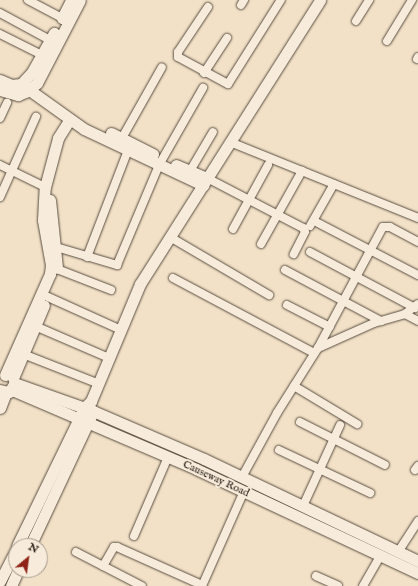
<!DOCTYPE html>
<html>
<head>
<meta charset="utf-8">
<style>
	body { margin:0 }
	#map { position:relative; width:418px; height:586px; overflow:hidden; background:#f2e1c7; font-family:"IM FELL English",serif }
	div>[style] { position:absolute }
	[style*='--x'] { left:calc(var(--x)*1px); top:calc(var(--y)*1px); width:calc(var(--w)*1px); rotate:calc(var(--a)*1deg) }
	.roads { filter:drop-shadow(0 0 1px #584c3f) drop-shadow(0 0 1px #584c3f) }
	.street>* { height:8px; margin:-4px; padding:0 4px; transform-origin:4px; border-radius:4px; background:#f7ecdb }
	.secondary>* { height:11px; margin:-5.5px; padding:0 5.5px; transform-origin:5.5px; border-radius:5.5px; background:#f7ecdb }
	span { translate:-50% -50%; white-space:nowrap; text-align:center; line-height:1.15; -webkit-text-stroke:4px #f7ecdb; paint-order:stroke }
	.street-label { font-size:11px; color:#251b12 }
	.north { position:absolute; left:8px; top:538px; width:40px; height:40px; box-sizing:border-box; background:#f7ecdb; border:1px solid #a3988b; border-radius:50%; rotate:29deg; font-size:11px; font-weight:700; line-height:16px; text-align:center; color:#251b12 }
	.north::after { content:''; display:block; margin:auto; width:14px; height:18px; background:#8f2418; clip-path:polygon(50% 0,100% 100%,50% 72%,0 100%) }
</style>
</head>
<body>
<div id="map">
	<div class="roads">
		<div class="street">
			<i style="--x:28;--y:0;--w:38;--a:28"></i>
			<i style="--x:241;--y:5;--w:6;--a:-59"></i>
			<i style="--x:208;--y:7;--w:54;--a:123.7"></i>
			<i style="--x:178;--y:52;--w:5;--a:90"></i>
			<i style="--x:178;--y:57;--w:57;--a:28.4"></i>
			<i style="--x:228;--y:84;--w:99;--a:-57.8"></i>
			<i style="--x:0;--y:13;--w:57;--a:28.4"></i>
			<i style="--x:356;--y:21;--w:25;--a:-58"></i>
			<i style="--x:0;--y:34;--w:47;--a:26.6"></i>
			<i style="--x:387;--y:41;--w:48;--a:-58.6"></i>
			<i style="--x:417;--y:59;--w:2;--a:-63"></i>
			<i style="--x:204;--y:73;--w:42;--a:-56.7"></i>
			<i style="--x:0;--y:118;--w:17;--a:-65"></i>
			<i style="--x:122;--y:138;--w:81;--a:-60.6"></i>
			<i style="--x:230;--y:142;--w:203;--a:22"></i>
			<i style="--x:0;--y:165;--w:50;--a:26.1"></i>
			<i style="--x:190;--y:171;--w:45;--a:-59.5"></i>
			<i style="--x:207;--y:178;--w:108;--a:27.5"></i>
			<i style="--x:303;--y:228;--w:4;--a:63"></i>
			<i style="--x:305;--y:232;--w:25;--a:117"></i>
			<i style="--x:0;--y:197;--w:88;--a:-65.8"></i>
			<i style="--x:318;--y:223;--w:113;--a:27.5"></i>
			<i style="--x:310;--y:226;--w:48;--a:-60.3"></i>
			<i style="--x:233;--y:229;--w:73;--a:-61.3"></i>
			<i style="--x:170;--y:237;--w:115;--a:30.4"></i>
			<i style="--x:261;--y:244;--w:84;--a:-60.7"></i>
			<i style="--x:56;--y:247;--w:64;--a:16.4"></i>
			<i style="--x:117;--y:265;--w:108;--a:-67.2"></i>
			<i style="--x:159;--y:165;--w:89;--a:-60.3"></i>
			<i style="--x:310;--y:252;--w:119;--a:28.1"></i>
			<i style="--x:87;--y:257;--w:115;--a:-69"></i>
			<i style="--x:57;--y:269;--w:58;--a:21.3"></i>
			<i style="--x:285;--y:270;--w:109;--a:28"></i>
			<i style="--x:173;--y:278;--w:160;--a:28"></i>
			<i style="--x:48;--y:297;--w:80;--a:24.3"></i>
			<i style="--x:287;--y:305;--w:48;--a:27.1"></i>
			<i style="--x:405;--y:314;--w:15;--a:28"></i>
			<i style="--x:35;--y:326;--w:81;--a:23.4"></i>
			<i style="--x:318;--y:348;--w:137;--a:-61.8"></i>
			<i style="--x:383;--y:227;--w:7;--a:0"></i>
			<i style="--x:390;--y:227;--w:32;--a:28"></i>
			<i style="--x:23;--y:354;--w:82;--a:21.5"></i>
			<i style="--x:294;--y:386;--w:74;--a:31.1"></i>
			<i style="--x:300;--y:422;--w:95;--a:26.8"></i>
			<i style="--x:279;--y:450;--w:101;--a:25.3"></i>
			<i style="--x:415;--y:470;--w:5;--a:-53"></i>
			<i style="--x:242;--y:477;--w:73;--a:-61.3"></i>
			<i style="--x:277;--y:413;--w:77;--a:-57.8"></i>
			<i style="--x:318;--y:348;--w:61;--a:-24.1"></i>
			<i style="--x:374;--y:323;--w:32;--a:-16"></i>
			<i style="--x:405;--y:314;--w:16;--a:-38"></i>
			<i style="--x:303;--y:506;--w:89;--a:-65.4"></i>
			<i style="--x:134;--y:536;--w:86;--a:-66.7"></i>
			<i style="--x:76;--y:552;--w:74;--a:27.3"></i>
			<i style="--x:398;--y:552;--w:37;--a:-57"></i>
			<i style="--x:103;--y:566;--w:22;--a:-60"></i>
			<i style="--x:114;--y:547;--w:3;--a:0"></i>
			<i style="--x:117;--y:547;--w:93;--a:24.1"></i>
			<i style="--x:316;--y:576;--w:24;--a:24"></i>
			<i style="--x:202;--y:586;--w:104;--a:-66.1"></i>
			<i style="--x:363;--y:586;--w:34;--a:-60"></i>
		</div>
		<div class="secondary">
			<i style="--x:62;--y:18;--w:20;--a:-63"></i>
			<i style="--x:0;--y:80;--w:12;--a:24"></i>
			<i style="--x:11;--y:85;--w:10;--a:-6"></i>
			<i style="--x:21;--y:84;--w:16;--a:-47"></i>
			<i style="--x:32;--y:72;--w:45;--a:-60.6"></i>
			<i style="--x:21;--y:84;--w:77;--a:35.5"></i>
			<i style="--x:84;--y:129;--w:132;--a:25.2"></i>
			<i style="--x:0;--y:90;--w:19;--a:16"></i>
			<i style="--x:18;--y:95;--w:11;--a:-22"></i>
			<i style="--x:28;--y:91;--w:12;--a:-42"></i>
			<i style="--x:37;--y:83;--w:93;--a:-62.6"></i>
			<i style="--x:111;--y:133;--w:47;--a:26.6"></i>
			<i style="--x:176;--y:165;--w:34;--a:23"></i>
			<i style="--x:50;--y:200;--w:68;--a:84.1"></i>
			<i style="--x:5;--y:375;--w:111;--a:-66"></i>
			<i style="--x:50;--y:274;--w:9;--a:-84"></i>
			<i style="--x:51;--y:265;--w:46;--a:-100.1"></i>
			<i style="--x:43;--y:220;--w:33;--a:-87"></i>
			<i style="--x:45;--y:187;--w:51;--a:-75.1"></i>
			<i style="--x:58;--y:138;--w:22;--a:-58"></i>
			<i style="--x:13;--y:378;--w:79;--a:-67"></i>
			<i style="--x:14;--y:383;--w:84;--a:19.5"></i>
			<i style="--x:93;--y:411;--w:121;--a:23.4"></i>
			<i style="--x:204;--y:459;--w:237;--a:25.5"></i>
			<i style="--x:0;--y:390;--w:9;--a:13"></i>
			<i style="--x:9;--y:392;--w:9;--a:-58"></i>
			<i style="--x:12;--y:390;--w:200;--a:23.2"></i>
			<i style="--x:196;--y:469;--w:245;--a:25.1"></i>
			<i style="--x:0;--y:408;--w:17;--a:-69"></i>
			<i style="--x:17;--y:546;--w:153;--a:-64.1"></i>
			<i style="--x:84;--y:408;--w:10;--a:-45"></i>
			<i style="--x:91;--y:401;--w:127;--a:-67.3"></i>
			<i style="--x:140;--y:284;--w:336;--a:-57.6"></i>
			<i style="--x:30;--y:546;--w:144;--a:-64.9"></i>
			<i style="--x:0;--y:581;--w:36;--a:-63"></i>
			<i style="--x:11;--y:586;--w:17;--a:-66"></i>
		</div>
	</div>
	<div class="street-label">
		<span style="left:216px;top:479px;rotate:25deg">Causeway Road</span>
	</div>
	<div class="north">N</div>
</div>
</body>
</html>
